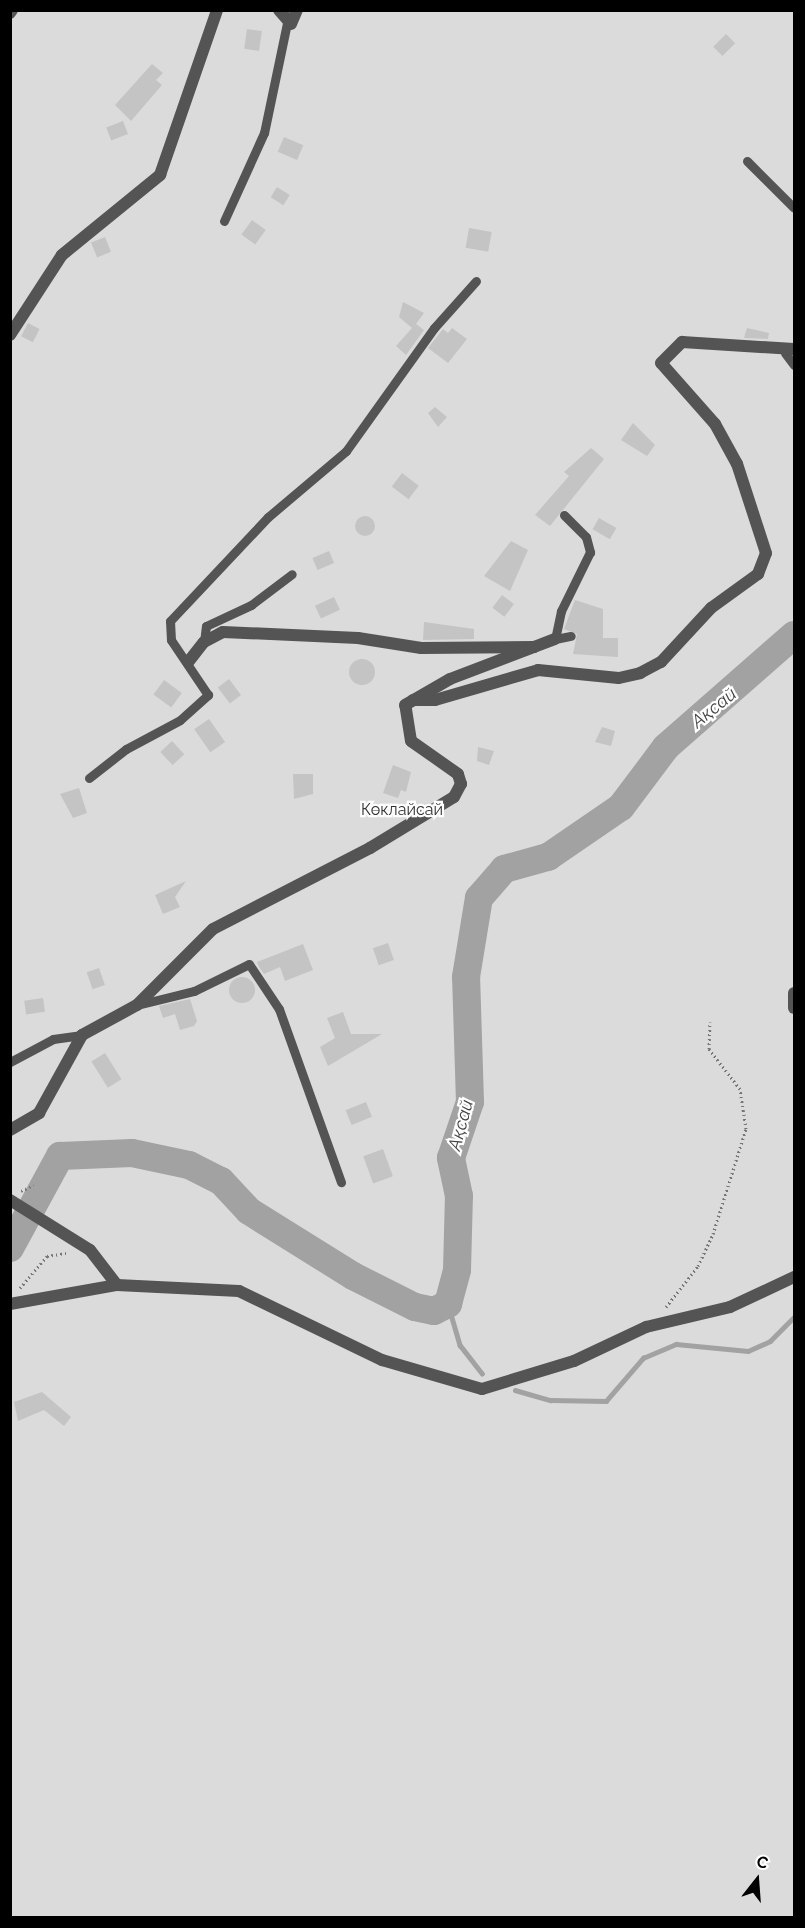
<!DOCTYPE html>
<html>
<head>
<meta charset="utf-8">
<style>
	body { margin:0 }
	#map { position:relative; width:805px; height:1928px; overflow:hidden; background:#fff; font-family:Raleway,sans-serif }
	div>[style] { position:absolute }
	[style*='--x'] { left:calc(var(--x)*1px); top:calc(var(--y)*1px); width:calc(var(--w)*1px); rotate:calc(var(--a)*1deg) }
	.green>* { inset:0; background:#dbdbdb; transform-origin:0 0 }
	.stream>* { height:4.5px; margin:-2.25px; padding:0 2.25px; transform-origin:2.25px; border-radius:2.25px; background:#a2a2a2 }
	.river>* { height:28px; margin:-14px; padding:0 14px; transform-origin:14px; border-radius:14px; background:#a2a2a2 }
	.building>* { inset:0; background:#c4c4c4; transform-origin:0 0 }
	.round { border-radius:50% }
	.path>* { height:3px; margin-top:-1.5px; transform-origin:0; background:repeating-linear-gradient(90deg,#767676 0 1.5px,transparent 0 4.5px) }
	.lane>* { height:9px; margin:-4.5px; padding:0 4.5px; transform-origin:4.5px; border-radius:4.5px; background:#545454 }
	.street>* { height:12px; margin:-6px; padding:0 6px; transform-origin:6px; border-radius:6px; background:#545454 }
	span { translate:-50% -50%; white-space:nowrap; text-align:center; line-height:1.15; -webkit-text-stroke:4.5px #fff; paint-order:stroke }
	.park-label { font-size:16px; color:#323232 }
	.water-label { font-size:18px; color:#434343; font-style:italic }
	.frame { position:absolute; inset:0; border:12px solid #000; pointer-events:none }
	.north { position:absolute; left:727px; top:1850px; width:60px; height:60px; -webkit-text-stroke:4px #fff; paint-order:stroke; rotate:17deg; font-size:16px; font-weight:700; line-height:24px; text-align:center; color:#000 }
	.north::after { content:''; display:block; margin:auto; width:21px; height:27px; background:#000; clip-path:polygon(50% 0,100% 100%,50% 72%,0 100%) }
</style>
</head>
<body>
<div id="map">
	<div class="green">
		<i style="left:11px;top:11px;width:783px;height:1907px"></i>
	</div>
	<div class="stream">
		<i style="--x:448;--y:1304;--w:43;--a:73.7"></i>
		<i style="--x:460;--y:1345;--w:36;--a:52"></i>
		<i style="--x:515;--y:1390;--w:37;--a:16"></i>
		<i style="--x:551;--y:1400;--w:55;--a:1"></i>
		<i style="--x:606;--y:1401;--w:57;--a:-49.3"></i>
		<i style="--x:643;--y:1358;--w:36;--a:-23"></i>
		<i style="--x:676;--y:1344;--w:72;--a:5.6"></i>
		<i style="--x:748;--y:1351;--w:24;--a:-24"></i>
		<i style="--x:770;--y:1341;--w:34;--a:-45"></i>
	</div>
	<div class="river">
		<i style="--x:10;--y:1248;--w:105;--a:-61.5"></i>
		<i style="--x:60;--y:1156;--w:72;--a:-2.4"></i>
		<i style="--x:132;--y:1153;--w:58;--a:11.9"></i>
		<i style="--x:189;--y:1165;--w:36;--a:27"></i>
		<i style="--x:221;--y:1181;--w:41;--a:47"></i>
		<i style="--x:249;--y:1211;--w:123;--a:32"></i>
		<i style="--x:353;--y:1276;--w:69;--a:26.6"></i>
		<i style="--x:415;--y:1307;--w:19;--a:12"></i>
		<i style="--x:434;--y:1311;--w:16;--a:-27"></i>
		<i style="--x:448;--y:1304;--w:35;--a:-75"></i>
		<i style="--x:457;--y:1270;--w:74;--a:-88.5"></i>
		<i style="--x:459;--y:1196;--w:39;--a:-102"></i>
		<i style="--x:451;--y:1158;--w:59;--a:-71.3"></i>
		<i style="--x:470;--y:1102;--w:125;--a:-91.8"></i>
		<i style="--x:466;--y:977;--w:80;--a:-80.7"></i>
		<i style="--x:479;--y:898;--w:38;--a:-49"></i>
		<i style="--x:504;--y:869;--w:46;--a:-15.3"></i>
		<i style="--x:548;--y:857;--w:88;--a:-34.4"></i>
		<i style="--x:621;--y:807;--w:75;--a:-53.1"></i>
		<i style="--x:666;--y:747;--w:170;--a:-41.2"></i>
	</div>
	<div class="building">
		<i style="left:247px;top:29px;width:15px;height:20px;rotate:8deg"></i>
		<i style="left:726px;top:34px;width:13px;height:18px;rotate:45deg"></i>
		<i style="clip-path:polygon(152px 64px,163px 73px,156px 80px,162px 85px,131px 121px,115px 105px)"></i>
		<i style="left:123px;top:121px;width:14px;height:18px;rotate:69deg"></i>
		<i style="left:284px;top:137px;width:21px;height:16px;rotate:23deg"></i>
		<i style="left:277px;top:187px;width:15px;height:12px;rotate:32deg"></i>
		<i style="left:252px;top:220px;width:17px;height:18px;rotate:36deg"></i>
		<i style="left:469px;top:228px;width:23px;height:20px;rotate:10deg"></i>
		<i style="left:105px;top:237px;width:16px;height:15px;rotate:68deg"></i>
		<i style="clip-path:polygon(403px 302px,424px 313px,416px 324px,424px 330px,406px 355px,396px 346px,412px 328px,399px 317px)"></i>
		<i style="left:28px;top:323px;width:13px;height:15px;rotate:27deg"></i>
		<i style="clip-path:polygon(452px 328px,467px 339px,448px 363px,428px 348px,443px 329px,448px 333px)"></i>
		<i style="clip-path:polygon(747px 328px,769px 333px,768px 339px,744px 338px)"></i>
		<i style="clip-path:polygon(435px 407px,447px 417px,438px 427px,428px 413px)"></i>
		<i style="clip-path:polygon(633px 423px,655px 445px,647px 456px,621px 440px)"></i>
		<i style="clip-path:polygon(591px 448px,604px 459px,550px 526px,535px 515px,569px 476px,564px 472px)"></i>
		<i style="left:402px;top:473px;width:21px;height:17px;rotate:37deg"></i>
		<i class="round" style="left:355px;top:516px;width:20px;height:20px"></i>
		<i style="left:599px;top:518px;width:20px;height:13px;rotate:30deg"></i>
		<i style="clip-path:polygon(511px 541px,528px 550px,510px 591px,484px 576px)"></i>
		<i style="left:329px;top:551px;width:13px;height:18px;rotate:67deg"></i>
		<i style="left:502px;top:595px;width:15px;height:16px;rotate:37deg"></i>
		<i style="left:334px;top:597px;width:14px;height:21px;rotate:65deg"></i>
		<i style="clip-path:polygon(575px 600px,603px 609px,603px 638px,618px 638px,618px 657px,573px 654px,577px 634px,564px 629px)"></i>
		<i style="clip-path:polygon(424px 622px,474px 629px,474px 639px,423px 640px)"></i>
		<i class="round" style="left:349px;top:659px;width:26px;height:26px"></i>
		<i style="left:229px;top:679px;width:20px;height:14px;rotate:53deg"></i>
		<i style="left:164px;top:680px;width:22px;height:18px;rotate:36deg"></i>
		<i style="left:209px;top:719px;width:28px;height:18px;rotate:55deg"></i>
		<i style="clip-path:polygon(602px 727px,615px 731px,611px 746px,595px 742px)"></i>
		<i style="left:172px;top:741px;width:18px;height:16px;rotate:47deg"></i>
		<i style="clip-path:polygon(478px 747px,494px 751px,489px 765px,477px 761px)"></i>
		<i style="clip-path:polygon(393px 765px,411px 772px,406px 792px,401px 790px,398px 798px,383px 793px)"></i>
		<i style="clip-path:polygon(293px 774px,313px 774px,313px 794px,294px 799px)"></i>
		<i style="clip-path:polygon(79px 788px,87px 813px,73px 818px,60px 794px)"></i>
		<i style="clip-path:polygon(186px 881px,175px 897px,180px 907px,163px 914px,155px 895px)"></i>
		<i style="left:388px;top:943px;width:18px;height:16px;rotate:71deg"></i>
		<i style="clip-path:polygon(303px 944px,313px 970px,285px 981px,280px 967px,264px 974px,259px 967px,257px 962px)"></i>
		<i style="left:99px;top:968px;width:18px;height:13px;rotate:71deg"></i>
		<i class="round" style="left:229px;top:977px;width:26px;height:26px"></i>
		<i style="left:43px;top:998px;width:14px;height:19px;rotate:82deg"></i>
		<i style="clip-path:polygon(190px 999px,197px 1021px,194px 1026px,180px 1030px,175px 1014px,163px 1018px,159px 1006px)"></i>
		<i style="clip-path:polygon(343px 1012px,351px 1034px,382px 1034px,328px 1066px,320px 1047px,335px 1038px,327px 1018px)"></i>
		<i style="left:105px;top:1053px;width:31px;height:16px;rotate:58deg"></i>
		<i style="left:366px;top:1102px;width:16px;height:22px;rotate:68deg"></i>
		<i style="left:383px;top:1149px;width:29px;height:21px;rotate:70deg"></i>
		<i style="clip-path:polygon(42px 1392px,71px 1417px,64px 1426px,44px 1410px,18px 1421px,14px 1402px)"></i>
	</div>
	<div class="path">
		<i style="--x:21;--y:1191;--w:14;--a:-25"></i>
		<i style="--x:20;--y:1288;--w:42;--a:-49.8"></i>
		<i style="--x:47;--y:1256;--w:20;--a:-9"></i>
		<i style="--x:666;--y:1307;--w:52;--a:-52"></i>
		<i style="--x:698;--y:1266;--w:35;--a:-65"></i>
		<i style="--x:713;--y:1234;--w:110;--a:-72.6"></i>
		<i style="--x:746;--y:1129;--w:40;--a:-98.5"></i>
		<i style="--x:740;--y:1089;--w:51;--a:-127.8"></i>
		<i style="--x:709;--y:1049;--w:27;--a:-88"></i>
	</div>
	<div class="lane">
		<i style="--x:747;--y:161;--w:66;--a:45"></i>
		<i style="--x:224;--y:221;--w:97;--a:-65.6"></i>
		<i style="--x:264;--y:133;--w:112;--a:-78.2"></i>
		<i style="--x:785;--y:353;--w:15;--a:53"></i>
		<i style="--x:564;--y:515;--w:31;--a:45"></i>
		<i style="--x:586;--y:537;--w:16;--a:75"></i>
		<i style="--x:590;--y:552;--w:66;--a:116.2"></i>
		<i style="--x:561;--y:611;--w:29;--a:102"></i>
		<i style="--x:555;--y:639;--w:16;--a:-11"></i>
		<i style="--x:204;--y:642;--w:16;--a:-83"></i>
		<i style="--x:206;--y:626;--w:50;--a:-25"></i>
		<i style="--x:251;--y:605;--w:51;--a:-37.1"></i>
		<i style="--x:89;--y:778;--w:47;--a:-38.1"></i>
		<i style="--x:126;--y:749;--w:61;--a:-28.2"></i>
		<i style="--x:180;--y:720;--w:38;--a:-42"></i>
		<i style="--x:208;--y:695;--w:66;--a:-123.9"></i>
		<i style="--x:171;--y:640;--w:19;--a:-93"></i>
		<i style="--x:170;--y:621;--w:143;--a:-46.7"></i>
		<i style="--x:268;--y:517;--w:102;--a:-40.2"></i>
		<i style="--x:346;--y:451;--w:151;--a:-54.4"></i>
		<i style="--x:434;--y:328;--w:63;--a:-48.2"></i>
		<i style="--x:137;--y:1005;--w:59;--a:-13.8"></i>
		<i style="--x:194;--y:991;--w:61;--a:-26.1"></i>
		<i style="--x:249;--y:964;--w:54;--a:56.3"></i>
		<i style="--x:279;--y:1009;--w:184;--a:70.3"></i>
		<i style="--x:10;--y:1062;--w:49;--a:-28.1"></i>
		<i style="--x:53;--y:1039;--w:29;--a:-8"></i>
	</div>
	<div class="street">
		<i style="--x:279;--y:10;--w:18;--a:49"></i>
		<i style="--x:291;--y:24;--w:15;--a:-67"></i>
		<i style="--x:10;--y:13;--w:4;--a:-56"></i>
		<i style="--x:10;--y:335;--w:95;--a:-57"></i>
		<i style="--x:62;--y:255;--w:127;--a:-39.2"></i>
		<i style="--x:160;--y:175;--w:175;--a:-70.9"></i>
		<i style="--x:189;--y:661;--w:24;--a:-52"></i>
		<i style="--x:204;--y:642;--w:21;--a:-28"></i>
		<i style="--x:223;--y:632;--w:135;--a:2.5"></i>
		<i style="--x:358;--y:638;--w:64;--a:9"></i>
		<i style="--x:421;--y:648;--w:113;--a:-0.5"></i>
		<i style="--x:534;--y:647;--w:22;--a:-21"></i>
		<i style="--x:413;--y:700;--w:22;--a:0"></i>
		<i style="--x:435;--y:700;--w:107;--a:-16.2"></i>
		<i style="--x:538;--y:670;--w:81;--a:5.6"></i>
		<i style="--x:619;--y:678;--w:22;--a:-13"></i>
		<i style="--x:640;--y:673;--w:24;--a:-28"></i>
		<i style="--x:661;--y:662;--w:74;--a:-47.2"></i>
		<i style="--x:711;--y:608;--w:58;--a:-35.9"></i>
		<i style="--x:758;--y:574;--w:22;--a:-69"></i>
		<i style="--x:766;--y:553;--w:94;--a:-108"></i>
		<i style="--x:737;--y:464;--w:46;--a:-118.8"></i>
		<i style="--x:715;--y:424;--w:81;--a:-131.5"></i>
		<i style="--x:661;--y:363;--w:30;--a:-45"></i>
		<i style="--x:682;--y:342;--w:112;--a:3.6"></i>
		<i style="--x:794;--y:993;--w:15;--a:90"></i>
		<i style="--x:10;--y:1130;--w:34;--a:-30"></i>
		<i style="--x:39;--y:1113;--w:89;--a:-61.1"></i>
		<i style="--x:82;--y:1035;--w:63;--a:-28.6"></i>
		<i style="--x:137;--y:1005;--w:107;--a:-45"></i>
		<i style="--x:213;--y:929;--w:177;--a:-27.3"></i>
		<i style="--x:370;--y:848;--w:98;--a:-31.3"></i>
		<i style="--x:454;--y:797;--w:15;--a:-62"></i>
		<i style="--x:461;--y:784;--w:10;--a:-107"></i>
		<i style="--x:458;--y:774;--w:57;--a:-144.9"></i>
		<i style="--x:411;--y:741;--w:36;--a:-99"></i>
		<i style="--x:405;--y:705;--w:52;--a:-30"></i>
		<i style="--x:450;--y:679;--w:90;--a:-20.9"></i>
		<i style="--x:10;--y:1200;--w:94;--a:32"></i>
		<i style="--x:90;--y:1250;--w:44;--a:52.4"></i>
		<i style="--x:10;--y:1304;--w:109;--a:-10.1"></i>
		<i style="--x:117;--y:1285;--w:122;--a:2.8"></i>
		<i style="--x:239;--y:1291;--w:159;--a:25.8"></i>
		<i style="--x:382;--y:1360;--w:104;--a:16.2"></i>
		<i style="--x:482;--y:1389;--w:96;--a:-16.9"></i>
		<i style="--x:574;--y:1361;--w:80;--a:-25.3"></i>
		<i style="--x:646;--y:1327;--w:86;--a:-13.4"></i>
		<i style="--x:730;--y:1307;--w:71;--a:-25.1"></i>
	</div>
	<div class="park-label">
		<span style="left:402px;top:810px">Көклайсай</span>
	</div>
	<div class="water-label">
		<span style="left:714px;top:708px;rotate:-39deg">Ақсай</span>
		<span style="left:461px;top:1125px;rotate:-75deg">Ақсай</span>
	</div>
	<div class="frame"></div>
	<div class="north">С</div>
</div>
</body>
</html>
